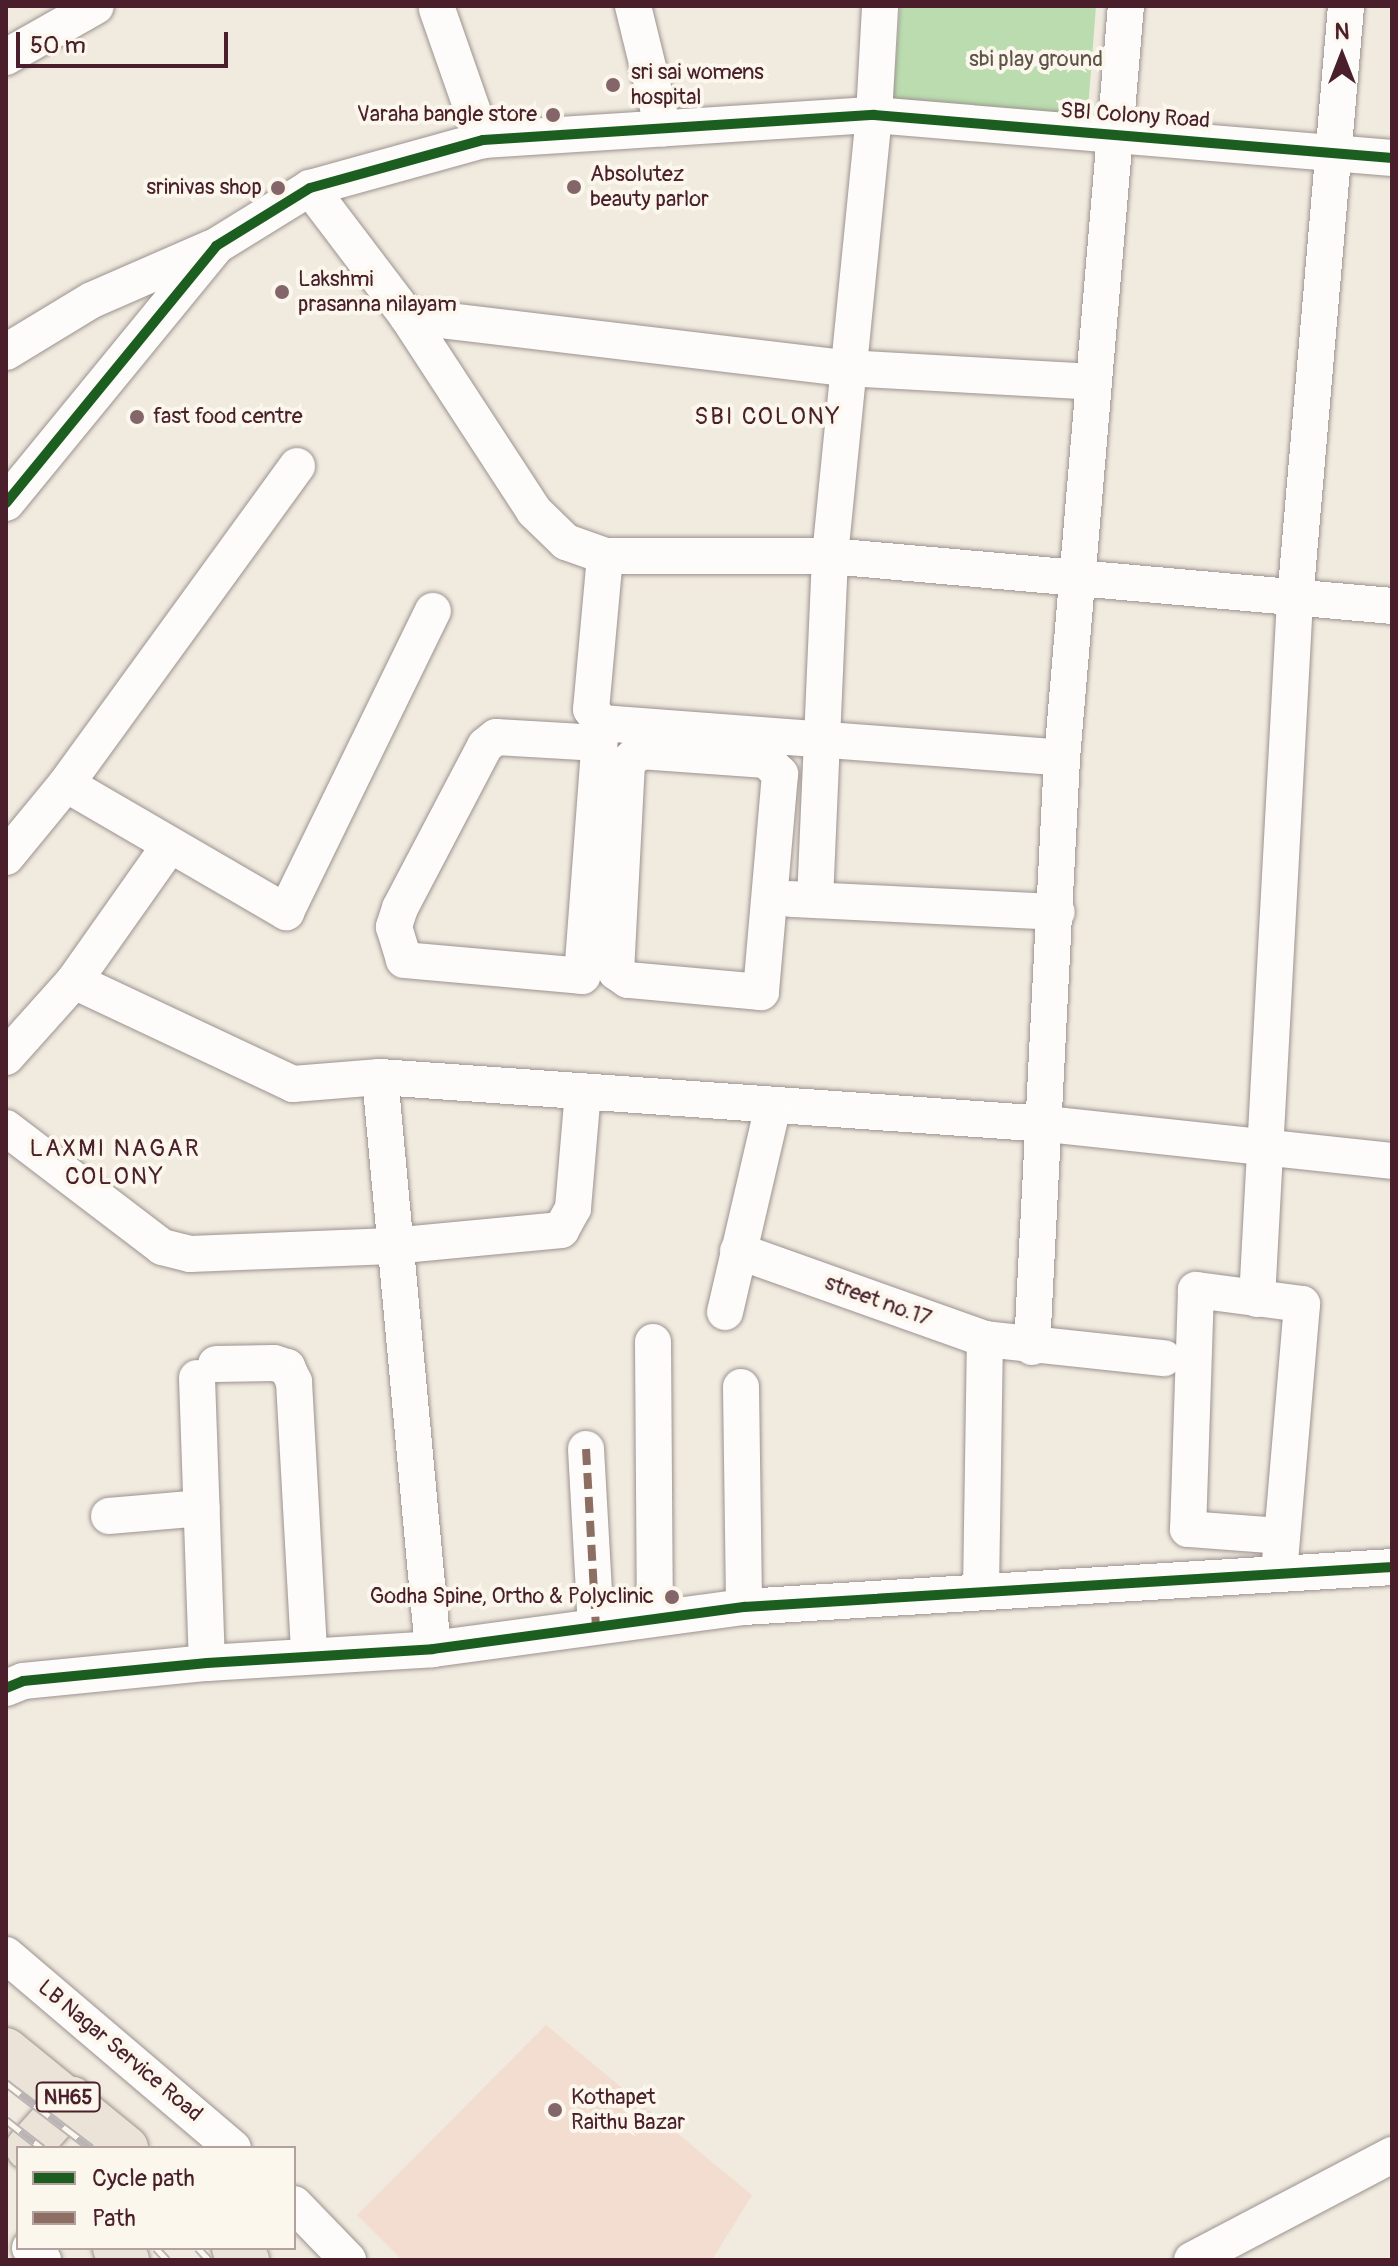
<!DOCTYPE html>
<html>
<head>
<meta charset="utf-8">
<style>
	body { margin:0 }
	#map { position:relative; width:1398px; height:2266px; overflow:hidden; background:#f0eadf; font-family:Pangolin,sans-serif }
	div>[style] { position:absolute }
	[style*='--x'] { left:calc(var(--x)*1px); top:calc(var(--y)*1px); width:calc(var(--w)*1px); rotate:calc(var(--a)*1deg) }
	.built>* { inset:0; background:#f3ddd0 }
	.green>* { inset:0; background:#badcaf }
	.roads { filter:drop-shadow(0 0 2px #9c928f) drop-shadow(0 0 2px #9c928f) }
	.minor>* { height:36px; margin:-18px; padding:0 18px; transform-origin:18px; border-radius:18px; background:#fdfcfa }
	.highway>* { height:44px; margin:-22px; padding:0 22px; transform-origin:22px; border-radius:22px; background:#ebe3d7 }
	.rail>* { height:9px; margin-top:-4.5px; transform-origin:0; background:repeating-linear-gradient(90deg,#fbf7ec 0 18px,#bab4b4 0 36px); box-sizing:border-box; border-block:2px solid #bab4b4 }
	.quiet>* { height:8px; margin-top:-4px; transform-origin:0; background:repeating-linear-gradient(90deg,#8d6e63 0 16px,transparent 0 24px) }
	.cycleway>* { height:10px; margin:-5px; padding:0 5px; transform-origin:5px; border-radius:5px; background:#1b5e20 }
	.dots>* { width:22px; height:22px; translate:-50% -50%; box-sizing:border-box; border:4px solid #fbf7ec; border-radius:50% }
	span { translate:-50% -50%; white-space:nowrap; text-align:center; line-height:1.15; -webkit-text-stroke:8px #fbf7ec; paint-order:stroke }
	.shield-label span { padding:2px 6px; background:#fbf7ec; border:2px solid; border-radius:6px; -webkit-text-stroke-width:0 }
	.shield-label { font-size:20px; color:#4a1f2b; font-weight:700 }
	.park-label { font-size:22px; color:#5e5447 }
	.poi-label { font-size:22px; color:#4a1f2b }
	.left { translate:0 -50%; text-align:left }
	.right { translate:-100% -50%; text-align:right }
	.street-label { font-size:22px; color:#4a1f2b }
	.neighbourhood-label { font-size:24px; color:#4a1f2b; letter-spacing:2px }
	.frame { position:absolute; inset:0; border:8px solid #4a1f2b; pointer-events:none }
	.legend { position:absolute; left:16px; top:2146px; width:280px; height:104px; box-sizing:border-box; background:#fbf7ec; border:2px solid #b4a19f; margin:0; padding:10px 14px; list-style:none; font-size:24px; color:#4a1f2b }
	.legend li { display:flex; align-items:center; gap:16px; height:40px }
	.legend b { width:40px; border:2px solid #b4a19f }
	.north { position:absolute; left:1302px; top:16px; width:80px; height:80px; -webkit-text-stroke:6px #fbf7ec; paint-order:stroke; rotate:0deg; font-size:22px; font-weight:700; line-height:32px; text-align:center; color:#4a1f2b }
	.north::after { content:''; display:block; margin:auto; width:28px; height:36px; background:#4a1f2b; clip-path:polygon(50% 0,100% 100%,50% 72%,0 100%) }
	.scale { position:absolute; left:16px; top:32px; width:212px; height:36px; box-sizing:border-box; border:4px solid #4a1f2b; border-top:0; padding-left:10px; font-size:24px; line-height:28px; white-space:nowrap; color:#4a1f2b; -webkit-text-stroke:6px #fbf7ec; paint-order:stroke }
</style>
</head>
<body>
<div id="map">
	<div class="built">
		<i style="clip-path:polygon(546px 2025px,752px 2195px,712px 2260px,402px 2260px,357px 2215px)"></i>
	</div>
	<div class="green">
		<i style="clip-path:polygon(900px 6px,1096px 6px,1087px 121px,893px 99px)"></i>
	</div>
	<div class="roads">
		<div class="minor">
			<i style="--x:633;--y:6;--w:126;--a:76.2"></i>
			<i style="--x:437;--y:9;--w:139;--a:70.7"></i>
			<i style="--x:6;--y:57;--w:103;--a:-29.5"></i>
			<i style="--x:310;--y:188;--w:161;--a:52.8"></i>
			<i style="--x:407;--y:316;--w:233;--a:56.9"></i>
			<i style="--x:534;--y:511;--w:45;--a:44.1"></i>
			<i style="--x:566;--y:542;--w:41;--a:19.7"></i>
			<i style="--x:605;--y:556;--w:225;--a:0"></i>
			<i style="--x:830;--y:556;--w:564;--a:5.08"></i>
			<i style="--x:407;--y:316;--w:442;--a:6.8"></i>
			<i style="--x:846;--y:368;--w:248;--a:3.2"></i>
			<i style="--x:6;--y:352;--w:100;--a:-31.2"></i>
			<i style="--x:92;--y:300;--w:130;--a:-23.6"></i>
			<i style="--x:6;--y:503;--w:332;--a:-50.7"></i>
			<i style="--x:216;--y:246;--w:110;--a:-31.7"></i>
			<i style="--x:310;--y:188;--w:180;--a:-15.5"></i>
			<i style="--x:483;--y:140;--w:392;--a:-3.7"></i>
			<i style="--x:874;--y:115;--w:520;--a:4.75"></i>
			<i style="--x:605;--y:556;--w:154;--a:95.2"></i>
			<i style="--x:591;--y:709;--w:17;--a:54"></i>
			<i style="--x:601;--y:723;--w:462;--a:4.3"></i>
			<i style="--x:599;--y:743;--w:103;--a:-176.7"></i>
			<i style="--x:496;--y:737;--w:14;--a:141"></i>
			<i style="--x:485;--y:746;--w:183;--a:117.7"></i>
			<i style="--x:400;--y:908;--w:20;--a:108"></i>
			<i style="--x:394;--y:927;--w:34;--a:73"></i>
			<i style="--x:404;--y:960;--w:179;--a:5.1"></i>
			<i style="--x:582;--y:976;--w:254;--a:-85.7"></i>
			<i style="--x:640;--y:751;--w:126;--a:4.1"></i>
			<i style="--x:766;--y:760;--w:20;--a:45"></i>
			<i style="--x:780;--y:774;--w:219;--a:95"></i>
			<i style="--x:761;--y:992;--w:134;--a:-174.8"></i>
			<i style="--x:628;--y:980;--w:14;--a:-146"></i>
			<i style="--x:616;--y:972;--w:209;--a:-87"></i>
			<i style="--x:627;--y:763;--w:18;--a:-43"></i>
			<i style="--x:66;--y:784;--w:255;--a:30.2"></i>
			<i style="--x:286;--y:912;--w:335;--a:-64"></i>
			<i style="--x:6;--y:857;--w:94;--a:-50.6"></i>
			<i style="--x:66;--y:784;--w:393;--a:-54"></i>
			<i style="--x:791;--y:899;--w:266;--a:2.8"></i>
			<i style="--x:815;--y:900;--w:344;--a:-87.5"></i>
			<i style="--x:830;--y:556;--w:443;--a:-84.3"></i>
			<i style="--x:874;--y:115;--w:109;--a:-86.8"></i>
			<i style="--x:74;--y:981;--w:242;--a:25.2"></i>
			<i style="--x:293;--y:1084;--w:87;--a:-4.6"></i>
			<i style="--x:380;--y:1077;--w:669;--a:4.03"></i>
			<i style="--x:1047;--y:1124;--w:347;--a:6.1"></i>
			<i style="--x:6;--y:1057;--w:102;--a:-48.2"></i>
			<i style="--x:74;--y:981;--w:166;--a:-54.8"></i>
			<i style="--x:380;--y:1077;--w:574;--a:84.71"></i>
			<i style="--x:6;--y:1128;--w:196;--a:37.3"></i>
			<i style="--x:162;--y:1247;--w:29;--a:14"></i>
			<i style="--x:190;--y:1254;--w:202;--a:-2.3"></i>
			<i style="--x:392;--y:1246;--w:170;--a:-5.4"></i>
			<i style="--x:561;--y:1230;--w:25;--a:-61"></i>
			<i style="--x:573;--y:1208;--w:116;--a:-85.1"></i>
			<i style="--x:738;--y:1251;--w:262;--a:19.6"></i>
			<i style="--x:985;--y:1339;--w:180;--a:6.1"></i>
			<i style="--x:1257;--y:1299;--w:700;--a:-86.89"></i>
			<i style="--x:1295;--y:600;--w:596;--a:-85.09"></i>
			<i style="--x:725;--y:1312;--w:212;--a:-76.9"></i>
			<i style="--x:653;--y:1342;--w:276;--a:89.6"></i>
			<i style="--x:1032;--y:1347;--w:590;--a:-87.08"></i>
			<i style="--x:1062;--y:758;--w:755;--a:-85.14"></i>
			<i style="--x:216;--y:1364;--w:58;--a:-1"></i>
			<i style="--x:274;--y:1363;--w:14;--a:17"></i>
			<i style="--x:287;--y:1367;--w:17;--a:65"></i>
			<i style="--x:294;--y:1382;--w:272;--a:86.8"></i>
			<i style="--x:197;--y:1378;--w:285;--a:88"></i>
			<i style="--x:741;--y:1387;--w:220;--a:89.2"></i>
			<i style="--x:586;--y:1449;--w:177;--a:86.8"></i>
			<i style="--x:109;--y:1516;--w:93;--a:-4.9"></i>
			<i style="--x:1279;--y:1573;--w:270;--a:-85.1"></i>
			<i style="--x:1302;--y:1304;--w:107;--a:-172.5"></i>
			<i style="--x:1196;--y:1290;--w:239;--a:91.9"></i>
			<i style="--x:1188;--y:1529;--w:94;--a:4.3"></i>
			<i style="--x:981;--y:1591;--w:252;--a:-89.1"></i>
			<i style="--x:6;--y:1688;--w:18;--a:-22"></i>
			<i style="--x:23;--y:1681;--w:185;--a:-5.6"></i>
			<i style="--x:207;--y:1663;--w:226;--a:-3.5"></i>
			<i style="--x:433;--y:1649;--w:314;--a:-7.7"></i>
			<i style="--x:744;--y:1607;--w:649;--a:-3.53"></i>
			<i style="--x:6;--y:1955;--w:298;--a:40.4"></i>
			<i style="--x:294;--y:2204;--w:78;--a:46"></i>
			<i style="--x:30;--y:2248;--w:18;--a:43"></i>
			<i style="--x:1192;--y:2260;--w:226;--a:-27.7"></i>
		</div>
		<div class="highway">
			<i style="--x:6;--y:2050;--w:155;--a:39.2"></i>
			<i style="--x:28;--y:2148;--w:66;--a:-48.1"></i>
			<i style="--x:115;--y:2248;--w:17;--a:45"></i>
			<i style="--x:234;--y:2248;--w:18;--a:43"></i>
		</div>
	</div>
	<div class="rail">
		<i style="--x:6;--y:2083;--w:107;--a:37.4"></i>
		<i style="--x:6;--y:2120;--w:46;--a:37.9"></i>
		<i style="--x:156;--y:2248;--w:16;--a:47"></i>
		<i style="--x:198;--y:2248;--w:16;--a:47"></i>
	</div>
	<div class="quiet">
		<i style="--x:586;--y:1449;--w:177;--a:86.8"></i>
	</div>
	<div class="cycleway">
		<i style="--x:6;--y:503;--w:332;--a:-50.7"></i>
		<i style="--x:216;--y:246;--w:110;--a:-31.7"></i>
		<i style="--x:310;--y:188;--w:180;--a:-15.5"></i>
		<i style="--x:483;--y:140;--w:392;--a:-3.7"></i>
		<i style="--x:874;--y:115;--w:520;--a:4.75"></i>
		<i style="--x:6;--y:1688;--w:18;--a:-22"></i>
		<i style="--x:23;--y:1681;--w:185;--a:-5.6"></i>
		<i style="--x:207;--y:1663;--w:226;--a:-3.5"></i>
		<i style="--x:433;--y:1649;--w:314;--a:-7.7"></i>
		<i style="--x:744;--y:1607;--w:649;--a:-3.53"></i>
	</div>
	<div class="dots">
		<i style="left:613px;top:85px;background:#84666a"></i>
		<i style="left:553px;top:115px;background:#84666a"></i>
		<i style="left:574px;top:187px;background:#84666a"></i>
		<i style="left:278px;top:188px;background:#84666a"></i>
		<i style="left:282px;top:292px;background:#84666a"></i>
		<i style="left:137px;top:417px;background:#84666a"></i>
		<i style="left:672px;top:1597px;background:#84666a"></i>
		<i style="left:555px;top:2110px;background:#84666a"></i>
	</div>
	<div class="shield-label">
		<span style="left:68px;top:2097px">NH65</span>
	</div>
	<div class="park-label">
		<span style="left:1036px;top:60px">sbi play ground</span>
	</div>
	<div class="poi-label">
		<span class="left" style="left:631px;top:85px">sri sai womens<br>hospital</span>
		<span class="right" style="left:537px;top:115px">Varaha bangle store</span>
		<span class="left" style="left:590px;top:187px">Absolutez<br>beauty parlor</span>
		<span class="right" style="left:262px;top:188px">srinivas shop</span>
		<span class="left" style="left:298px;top:292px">Lakshmi<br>prasanna nilayam</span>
		<span class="left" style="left:153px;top:417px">fast food centre</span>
		<span class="right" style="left:654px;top:1597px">Godha Spine, Ortho &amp; Polyclinic</span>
		<span class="left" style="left:571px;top:2110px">Kothapet<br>Raithu Bazar</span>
	</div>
	<div class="street-label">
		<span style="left:1135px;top:116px;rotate:4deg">SBI Colony Road</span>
		<span style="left:878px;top:1301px;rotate:20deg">street no.17</span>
		<span style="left:120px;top:2051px;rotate:40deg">LB Nagar Service Road</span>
	</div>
	<div class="neighbourhood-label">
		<span style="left:768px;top:417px">SBI COLONY</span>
		<span style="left:115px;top:1163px">LAXMI NAGAR<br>COLONY</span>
	</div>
	<div class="frame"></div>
	<ul class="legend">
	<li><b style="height:10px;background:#1b5e20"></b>Cycle path</li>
	<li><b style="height:10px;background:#8d6e63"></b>Path</li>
	</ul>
	<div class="north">N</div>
	<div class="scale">50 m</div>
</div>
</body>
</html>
